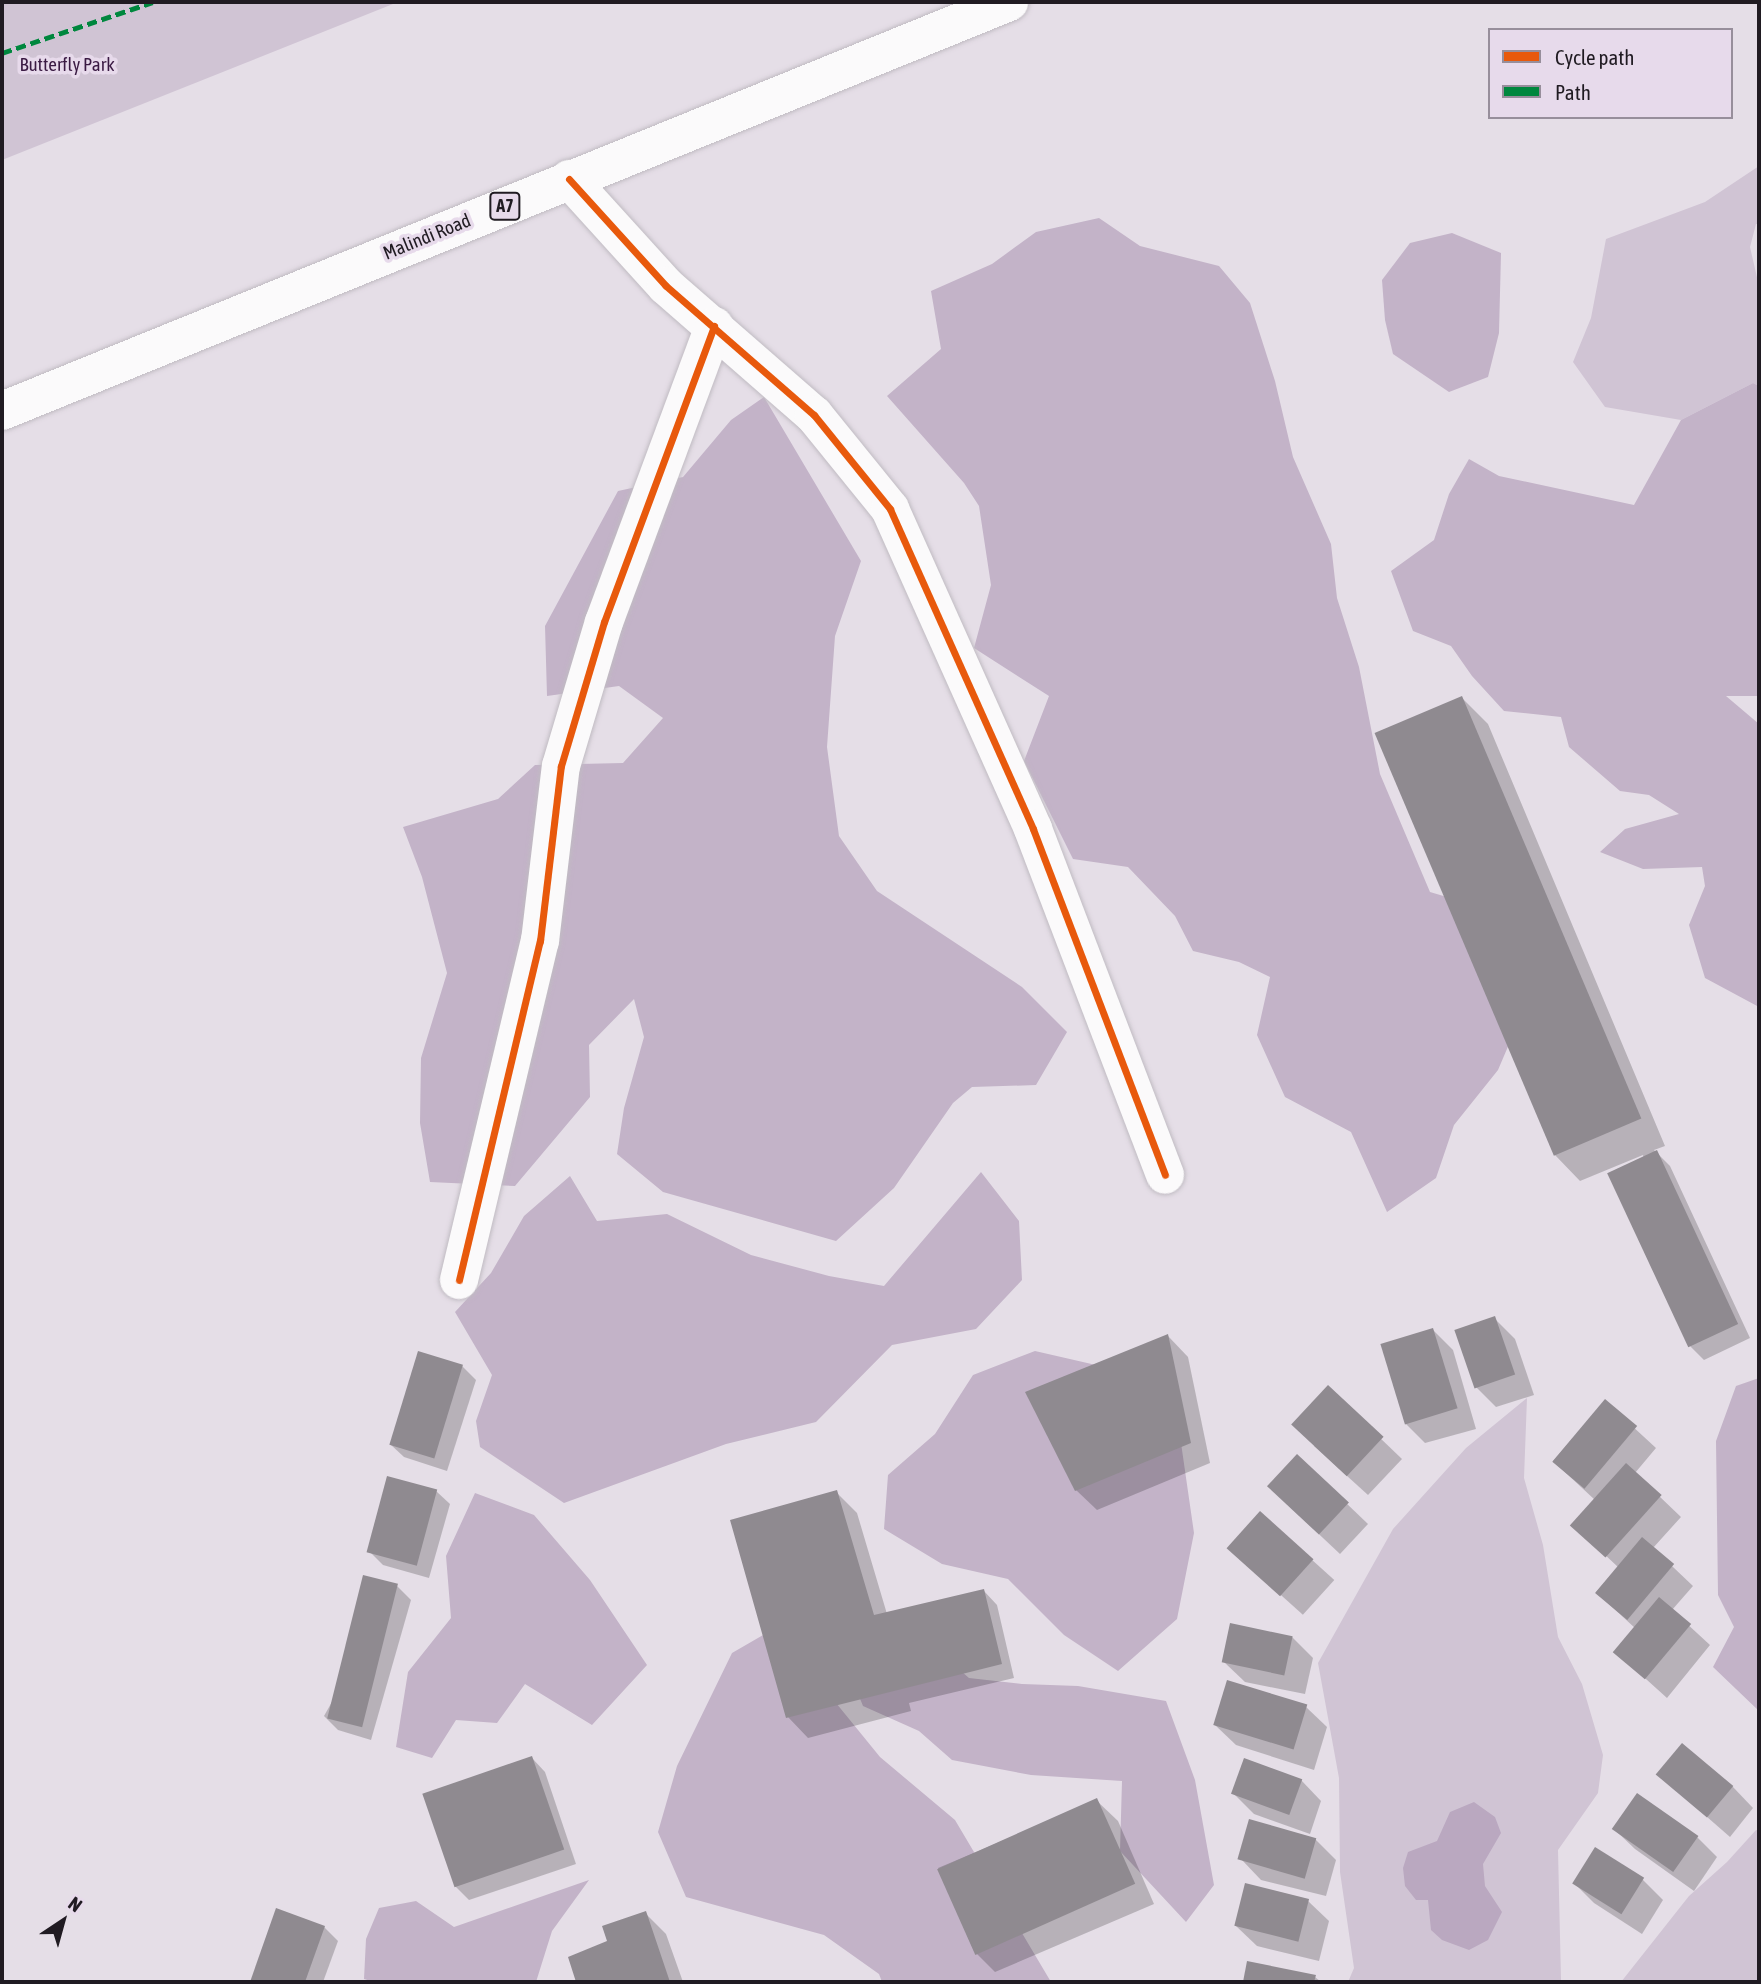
<!DOCTYPE html>
<html>
<head>
<meta charset="utf-8">
<style>
	body { margin:0 }
	#map { position:relative; width:1761px; height:1984px; overflow:hidden; background:#e5dee7; font-family:"Asap Condensed",sans-serif }
	div>[style] { position:absolute }
	[style*='--x'] { left:calc(var(--x)*1px); top:calc(var(--y)*1px); width:calc(var(--w)*1px); rotate:calc(var(--a)*1deg) }
	.green>* { inset:0; background:#d0c4d4 }
	.forest>* { inset:0; background:#c3b3c8 }
	.water>* { inset:0; background:#baa8c0 }
	.shadow>* { inset:0; background:#0003; transform-origin:0 0 }
	.building>* { inset:0; background:#8f8a90; transform-origin:0 0 }
	.roads { filter:drop-shadow(0 0 2px #c0bbc2) drop-shadow(0 0 2px #c0bbc2) }
	.minor>* { height:38px; margin:-19px; padding:0 19px; transform-origin:19px; border-radius:19px; background:#fbfafb }
	.highway>* { height:38px; margin:-19px; padding:0 19px; transform-origin:19px; border-radius:19px; background:#fbfafb }
	.quiet>* { height:5px; margin-top:-2.5px; transform-origin:0; background:repeating-linear-gradient(90deg,#00873e 0 10px,transparent 0 15px) }
	.cycleway>* { height:7px; margin:-3.5px; padding:0 3.5px; transform-origin:3.5px; border-radius:3.5px; background:#e8590c }
	span { translate:-50% -50%; white-space:nowrap; text-align:center; line-height:1.15; -webkit-text-stroke:7px #e7daeb; paint-order:stroke }
	.shield-label span { padding:2px 5px; background:#e7daeb; border:2px solid; border-radius:5px; -webkit-text-stroke-width:0 }
	.shield-label { font-size:18px; color:#201b22; font-weight:700 }
	.park-label { font-size:19px; color:#3a1a43 }
	.street-label { font-size:19px; color:#201b22 }
	.frame { position:absolute; inset:0; border:4px solid #201b22; pointer-events:none }
	.legend { position:absolute; left:1488px; top:28px; width:245px; height:91px; box-sizing:border-box; background:#e7daeb; border:2px solid #978e9b; margin:0; padding:9px 12px; list-style:none; font-size:21px; color:#201b22 }
	.legend li { display:flex; align-items:center; gap:14px; height:35px }
	.legend b { width:35px; border:2px solid #978e9b }
	.north { position:absolute; left:28px; top:1886px; width:70px; height:70px; -webkit-text-stroke:5px #e7daeb; paint-order:stroke; rotate:36deg; font-size:19px; font-weight:700; line-height:28px; text-align:center; color:#201b22 }
	.north::after { content:''; display:block; margin:auto; width:24px; height:32px; background:#201b22; clip-path:polygon(50% 0,100% 100%,50% 72%,0 100%) }
</style>
</head>
<body>
<div id="map">
	<div class="green">
		<i style="clip-path:polygon(2px 2px,398px 2px,2px 160px)"></i>
		<i style="clip-path:polygon(1759px 166px,1759px 224px,1756px 224px,1750px 247px,1759px 286px,1759px 386px,1753px 383px,1681px 420px,1605px 407px,1573px 362px,1591px 318px,1606px 239px,1705px 202px)"></i>
		<i style="clip-path:polygon(1527px 1398px,1524px 1478px,1543px 1545px,1558px 1637px,1582px 1684px,1603px 1755px,1598px 1793px,1558px 1850px,1561px 1980px,1567px 1982px,1348px 1982px,1354px 1968px,1340px 1872px,1339px 1778px,1318px 1663px,1393px 1529px,1466px 1448px)"></i>
		<i style="clip-path:polygon(1756px 1830px,1759px 1831px,1759px 1982px,1621px 1982px,1689px 1896px,1727px 1862px)"></i>
	</div>
	<div class="forest">
		<i style="clip-path:polygon(1099px 218px,1140px 246px,1219px 266px,1250px 303px,1275px 381px,1293px 457px,1331px 544px,1337px 598px,1359px 667px,1380px 774px,1430px 892px,1524px 920px,1521px 1016px,1498px 1070px,1454px 1125px,1436px 1178px,1387px 1212px,1351px 1132px,1285px 1097px,1257px 1035px,1270px 977px,1239px 962px,1193px 951px,1175px 916px,1128px 867px,1073px 859px,1024px 761px,1049px 696px,974px 648px,991px 585px,979px 506px,964px 483px,887px 396px,941px 349px,931px 291px,992px 264px,1036px 232px)"></i>
		<i style="clip-path:polygon(1452px 233px,1501px 253px,1499px 333px,1488px 377px,1449px 392px,1393px 354px,1385px 320px,1382px 280px,1410px 243px)"></i>
		<i style="clip-path:polygon(1753px 383px,1759px 386px,1759px 696px,1726px 696px,1759px 724px,1759px 1007px,1705px 978px,1689px 925px,1705px 886px,1702px 867px,1643px 869px,1600px 852px,1625px 829px,1679px 814px,1649px 795px,1620px 791px,1569px 747px,1561px 717px,1504px 711px,1472px 676px,1451px 646px,1413px 631px,1391px 571px,1434px 540px,1449px 494px,1469px 459px,1499px 476px,1634px 505px,1681px 420px)"></i>
		<i style="clip-path:polygon(764px 397px,861px 561px,835px 636px,827px 747px,839px 836px,877px 891px,1022px 987px,1067px 1032px,1036px 1085px,972px 1087px,953px 1103px,894px 1188px,836px 1241px,663px 1192px,617px 1154px,624px 1108px,644px 1037px,634px 999px,589px 1045px,590px 1097px,515px 1186px,430px 1182px,420px 1123px,421px 1058px,447px 973px,422px 877px,403px 827px,498px 799px,535px 765px,623px 763px,663px 718px,619px 686px,547px 696px,545px 626px,618px 491px,683px 477px,731px 420px)"></i>
		<i style="clip-path:polygon(981px 1172px,1019px 1221px,1022px 1280px,976px 1329px,892px 1345px,816px 1422px,726px 1444px,564px 1503px,480px 1447px,476px 1421px,492px 1375px,455px 1312px,491px 1273px,524px 1216px,570px 1176px,597px 1221px,667px 1214px,751px 1255px,829px 1276px,884px 1286px)"></i>
		<i style="clip-path:polygon(1035px 1351px,1122px 1371px,1181px 1443px,1194px 1533px,1177px 1619px,1118px 1671px,1064px 1635px,1008px 1579px,942px 1564px,884px 1529px,888px 1475px,935px 1434px,973px 1375px)"></i>
		<i style="clip-path:polygon(1759px 1378px,1759px 1711px,1713px 1667px,1734px 1627px,1718px 1595px,1716px 1441px,1736px 1386px)"></i>
		<i style="clip-path:polygon(475px 1493px,534px 1515px,590px 1580px,647px 1665px,592px 1725px,525px 1684px,497px 1723px,456px 1720px,432px 1758px,396px 1747px,408px 1672px,451px 1618px,446px 1556px)"></i>
		<i style="clip-path:polygon(897px 1616px,969px 1678px,1022px 1684px,1078px 1686px,1166px 1701px,1195px 1780px,1214px 1885px,1186px 1922px,1120px 1851px,1122px 1781px,1031px 1775px,952px 1760px,919px 1731px,863px 1706px,844px 1659px)"></i>
		<i style="clip-path:polygon(775px 1628px,880px 1757px,955px 1820px,1051px 1982px,882px 1982px,879px 1974px,824px 1935px,686px 1897px,658px 1832px,677px 1766px,732px 1653px)"></i>
		<i style="clip-path:polygon(589px 1880px,552px 1931px,536px 1982px,374px 1982px,364px 1979px,366px 1939px,379px 1908px,416px 1901px,454px 1927px)"></i>
	</div>
	<div class="water">
		<i style="clip-path:polygon(1474px 1802px,1495px 1817px,1501px 1833px,1483px 1864px,1485px 1886px,1502px 1912px,1488px 1940px,1469px 1950px,1442px 1940px,1431px 1930px,1428px 1900px,1416px 1900px,1405px 1886px,1403px 1868px,1408px 1852px,1437px 1841px,1450px 1812px)"></i>
	</div>
	<div class="shadow">
		<i style="clip-path:polygon(1462px 698px,1488px 724px,1665px 1146px,1654px 1150px,1670px 1166px,1750px 1338px,1704px 1360px,1690px 1346px,1643px 1155px,1580px 1181px,1554px 1154px,1376px 733px)"></i>
		<i style="clip-path:polygon(1494px 1318px,1515px 1339px,1534px 1395px,1496px 1407px,1476px 1387px)"></i>
		<i style="clip-path:polygon(1433px 1330px,1453px 1350px,1476px 1429px,1425px 1443px,1405px 1423px)"></i>
		<i style="clip-path:polygon(1168px 1336px,1188px 1357px,1210px 1463px,1097px 1510px,1076px 1490px)"></i>
		<i style="clip-path:polygon(462px 1366px,476px 1380px,447px 1471px,404px 1457px,390px 1444px)"></i>
		<i style="clip-path:polygon(1328px 1388px,1402px 1459px,1368px 1495px,1314px 1446px)"></i>
		<i style="clip-path:polygon(1605px 1401px,1656px 1448px,1635px 1473px,1681px 1517px,1653px 1548px,1693px 1586px,1672px 1610px,1710px 1645px,1667px 1698px,1616px 1652px,1636px 1629px,1596px 1592px,1618px 1567px,1573px 1525px,1595px 1500px,1553px 1461px)"></i>
		<i style="clip-path:polygon(1297px 1456px,1368px 1524px,1340px 1554px,1289px 1506px)"></i>
		<i style="clip-path:polygon(436px 1491px,450px 1504px,429px 1578px,383px 1565px,369px 1551px)"></i>
		<i style="clip-path:polygon(836px 1492px,857px 1513px,887px 1614px,984px 1591px,997px 1605px,1014px 1678px,909px 1703px,911px 1711px,808px 1738px,788px 1717px)"></i>
		<i style="left:1260px;top:1513px;width:100px;height:47px;rotate:42deg"></i>
		<i style="clip-path:polygon(397px 1586px,411px 1600px,371px 1740px,338px 1730px,324px 1716px)"></i>
		<i style="clip-path:polygon(1292px 1637px,1313px 1658px,1305px 1694px,1245px 1682px,1224px 1662px)"></i>
		<i style="clip-path:polygon(1306px 1707px,1327px 1727px,1314px 1770px,1236px 1745px,1215px 1725px)"></i>
		<i style="clip-path:polygon(532px 1758px,545px 1772px,576px 1864px,469px 1900px,455px 1886px)"></i>
		<i style="clip-path:polygon(1659px 1775px,1733px 1787px,1753px 1808px,1730px 1837px)"></i>
		<i style="clip-path:polygon(1301px 1780px,1321px 1801px,1310px 1834px,1254px 1814px,1233px 1793px)"></i>
		<i style="clip-path:polygon(1097px 1801px,1118px 1821px,1154px 1904px,995px 1972px,974px 1951px,938px 1868px)"></i>
		<i style="clip-path:polygon(1614px 1829px,1697px 1837px,1717px 1857px,1694px 1891px,1635px 1849px)"></i>
		<i style="clip-path:polygon(1315px 1839px,1336px 1860px,1326px 1896px,1261px 1880px,1241px 1859px)"></i>
		<i style="clip-path:polygon(1595px 1849px,1643px 1880px,1663px 1900px,1642px 1934px,1594px 1903px,1574px 1883px)"></i>
		<i style="clip-path:polygon(1308px 1901px,1329px 1921px,1319px 1961px,1257px 1946px,1236px 1926px)"></i>
		<i style="clip-path:polygon(277px 1910px,324px 1927px,338px 1941px,323px 1982px,252px 1982px)"></i>
		<i style="clip-path:polygon(645px 1913px,666px 1934px,683px 1982px,578px 1982px,570px 1958px,609px 1942px)"></i>
		<i style="clip-path:polygon(1249px 1964px,1315px 1977px,1321px 1982px,1245px 1982px)"></i>
	</div>
	<div class="building">
		<i style="left:1462px;top:696px;width:459px;height:95px;rotate:67deg"></i>
		<i style="left:1657px;top:1150px;width:192px;height:55px;rotate:65deg"></i>
		<i style="left:1495px;top:1316px;width:62px;height:43px;rotate:71deg"></i>
		<i style="left:1433px;top:1328px;width:84px;height:55px;rotate:73deg"></i>
		<i style="clip-path:polygon(1168px 1334px,1191px 1443px,1075px 1491px,1025px 1392px)"></i>
		<i style="left:418px;top:1351px;width:47px;height:98px;rotate:17deg"></i>
		<i style="left:1328px;top:1385px;width:76px;height:54px;rotate:43deg"></i>
		<i style="left:1605px;top:1399px;width:42px;height:82px;rotate:40deg"></i>
		<i style="left:1297px;top:1454px;width:71px;height:44px;rotate:43deg"></i>
		<i style="left:1626px;top:1463px;width:48px;height:84px;rotate:42deg"></i>
		<i style="left:387px;top:1476px;width:52px;height:79px;rotate:15deg"></i>
		<i style="clip-path:polygon(837px 1490px,874px 1615px,984px 1589px,1002px 1664px,786px 1718px,730px 1520px)"></i>
		<i style="left:1260px;top:1511px;width:72px;height:50px;rotate:42deg"></i>
		<i style="left:1642px;top:1537px;width:42px;height:73px;rotate:40deg"></i>
		<i style="left:363px;top:1575px;width:36px;height:148px;rotate:14deg"></i>
		<i style="left:1659px;top:1597px;width:42px;height:72px;rotate:40deg"></i>
		<i style="left:1230px;top:1623px;width:64px;height:40px;rotate:12deg"></i>
		<i style="left:1227px;top:1680px;width:84px;height:47px;rotate:17deg"></i>
		<i style="left:1682px;top:1743px;width:67px;height:41px;rotate:40deg"></i>
		<i style="left:532px;top:1756px;width:99px;height:116px;rotate:71deg"></i>
		<i style="left:1244px;top:1758px;width:62px;height:38px;rotate:20deg"></i>
		<i style="left:1637px;top:1793px;width:75px;height:44px;rotate:35deg"></i>
		<i style="left:1097px;top:1798px;width:94px;height:175px;rotate:66deg"></i>
		<i style="left:1249px;top:1819px;width:70px;height:42px;rotate:16deg"></i>
		<i style="left:1595px;top:1847px;width:58px;height:43px;rotate:32deg"></i>
		<i style="left:1245px;top:1883px;width:66px;height:44px;rotate:14deg"></i>
		<i style="clip-path:polygon(276px 1908px,325px 1926px,305px 1982px,250px 1982px)"></i>
		<i style="clip-path:polygon(646px 1911px,670px 1982px,576px 1982px,568px 1957px,607px 1941px,602px 1926px)"></i>
		<i style="clip-path:polygon(1247px 1961px,1316px 1975px,1314px 1982px,1243px 1982px)"></i>
	</div>
	<div class="roads">
		<div class="minor">
			<i style="--x:569;--y:179;--w:144;--a:47.8"></i>
			<i style="--x:666;--y:286;--w:196;--a:41.1"></i>
			<i style="--x:814;--y:415;--w:121;--a:51"></i>
			<i style="--x:890;--y:509;--w:350;--a:65.9"></i>
			<i style="--x:1033;--y:829;--w:370;--a:69.1"></i>
			<i style="--x:459;--y:1280;--w:349;--a:-76.6"></i>
			<i style="--x:540;--y:941;--w:176;--a:-83.2"></i>
			<i style="--x:561;--y:766;--w:150;--a:-73.4"></i>
			<i style="--x:604;--y:622;--w:316;--a:-69.6"></i>
		</div>
		<div class="highway">
			<i style="--x:2;--y:411;--w:1087;--a:-22.1"></i>
		</div>
	</div>
	<div class="quiet">
		<i style="--x:2;--y:53;--w:159;--a:-18.7"></i>
	</div>
	<div class="cycleway">
		<i style="--x:569;--y:179;--w:144;--a:47.8"></i>
		<i style="--x:666;--y:286;--w:196;--a:41.1"></i>
		<i style="--x:814;--y:415;--w:121;--a:51"></i>
		<i style="--x:890;--y:509;--w:350;--a:65.9"></i>
		<i style="--x:1033;--y:829;--w:370;--a:69.1"></i>
		<i style="--x:459;--y:1280;--w:349;--a:-76.6"></i>
		<i style="--x:540;--y:941;--w:176;--a:-83.2"></i>
		<i style="--x:561;--y:766;--w:150;--a:-73.4"></i>
		<i style="--x:604;--y:622;--w:316;--a:-69.6"></i>
	</div>
	<div class="shield-label">
		<span style="left:505px;top:206px">A7</span>
	</div>
	<div class="park-label">
		<span style="left:67px;top:65px">Butterfly Park</span>
	</div>
	<div class="street-label">
		<span style="left:427px;top:237px;rotate:-22deg">Malindi Road</span>
	</div>
	<div class="frame"></div>
	<ul class="legend">
	<li><b style="height:9px;background:#e8590c"></b>Cycle path</li>
	<li><b style="height:9px;background:#00873e"></b>Path</li>
	</ul>
	<div class="north">N</div>
</div>
</body>
</html>
